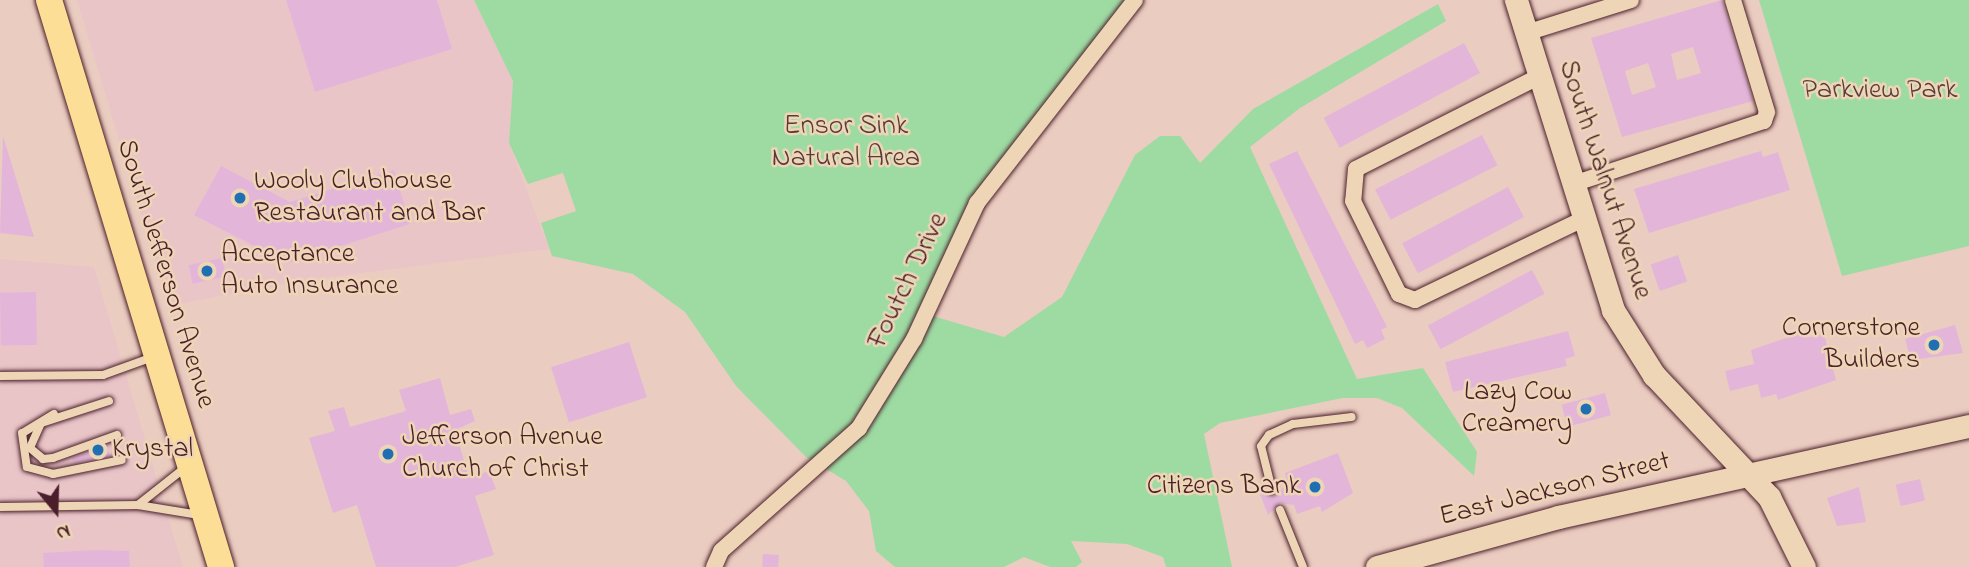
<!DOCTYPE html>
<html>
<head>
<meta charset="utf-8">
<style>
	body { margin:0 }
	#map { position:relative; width:1969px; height:567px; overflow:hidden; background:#ebccc0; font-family:"Indie Flower",sans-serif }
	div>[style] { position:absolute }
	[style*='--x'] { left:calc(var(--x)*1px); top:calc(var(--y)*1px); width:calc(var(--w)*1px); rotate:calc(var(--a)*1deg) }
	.built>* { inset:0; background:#e9c5c8 }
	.green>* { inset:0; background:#9edba3 }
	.building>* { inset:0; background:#e3b6d9; transform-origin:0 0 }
	.roads { filter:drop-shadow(0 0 2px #4a1f2b) drop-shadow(0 0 2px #4a1f2b) }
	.lane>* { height:8px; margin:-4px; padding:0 4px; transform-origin:4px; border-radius:4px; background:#eed5b6 }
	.street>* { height:16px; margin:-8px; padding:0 8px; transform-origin:8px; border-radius:8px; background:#eed5b6 }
	.secondary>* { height:23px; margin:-11.5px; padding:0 11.5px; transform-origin:11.5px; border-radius:11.5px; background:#eed5b6 }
	.primary>* { height:26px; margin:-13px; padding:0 13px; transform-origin:13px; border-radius:13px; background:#fcde96 }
	.dots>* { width:19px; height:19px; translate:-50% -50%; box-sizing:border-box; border:4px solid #eed5b6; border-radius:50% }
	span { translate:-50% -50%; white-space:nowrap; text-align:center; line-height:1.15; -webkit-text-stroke:5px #eed5b6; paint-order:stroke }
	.park-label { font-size:28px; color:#573b3d }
	.street-label { font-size:28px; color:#4a1f2b }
	.poi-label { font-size:28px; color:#4a1f2b }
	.left { translate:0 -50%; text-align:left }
	.right { translate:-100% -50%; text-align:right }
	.north { position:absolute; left:21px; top:476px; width:70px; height:70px; -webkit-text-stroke:5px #eed5b6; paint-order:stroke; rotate:161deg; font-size:19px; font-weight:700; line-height:28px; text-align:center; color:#4a1f2b }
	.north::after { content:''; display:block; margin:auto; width:24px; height:32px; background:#4a1f2b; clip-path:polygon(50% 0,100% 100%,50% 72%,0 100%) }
</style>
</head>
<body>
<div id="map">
	<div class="built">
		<i style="clip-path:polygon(77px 0,474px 0,513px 81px,509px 143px,549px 249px,292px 282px,169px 306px)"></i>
		<i style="clip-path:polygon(0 259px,94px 267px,183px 567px,0 567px)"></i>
	</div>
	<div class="green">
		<i style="clip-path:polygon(474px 0,1140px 0,977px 203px,926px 314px,1004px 337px,1062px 297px,1135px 155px,1160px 136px,1180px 136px,1200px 163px,1253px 109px,1438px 4px,1446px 21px,1300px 108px,1250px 147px,1357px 379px,1423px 368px,1477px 452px,1474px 476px,1402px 408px,1377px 398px,1343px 398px,1220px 423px,1204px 434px,1232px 567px,1166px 567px,1163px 557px,1127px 544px,1071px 541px,1082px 562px,1076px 567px,1050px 567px,1024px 557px,1004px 567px,895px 567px,876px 551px,869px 511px,846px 481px,806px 457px,736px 386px,685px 312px,633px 274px,552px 256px,541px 223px,576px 211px,563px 173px,528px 184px,509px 143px,513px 81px)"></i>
		<i style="clip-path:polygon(1759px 0,1969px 0,1969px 246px,1842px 276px)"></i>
	</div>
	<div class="building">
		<i style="clip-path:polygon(286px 0,437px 0,452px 49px,315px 92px)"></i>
		<i style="clip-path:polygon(evenodd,1722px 0,1753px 101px,1622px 137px,1591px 38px,1722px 0,1693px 47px,1701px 73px,1677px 80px,1671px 54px,1693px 47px,1722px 0,1648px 63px,1656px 87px,1632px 95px,1625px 71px,1648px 63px)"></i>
		<i style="left:1464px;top:43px;width:34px;height:159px;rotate:62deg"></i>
		<i style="left:1482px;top:135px;width:34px;height:120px;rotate:63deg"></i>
		<i style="clip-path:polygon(3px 136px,34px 237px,0 233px)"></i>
		<i style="clip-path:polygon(1297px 151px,1387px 327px,1381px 330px,1385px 339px,1367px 348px,1363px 340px,1355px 344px,1269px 164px)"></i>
		<i style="clip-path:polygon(1761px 151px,1763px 157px,1778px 152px,1790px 190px,1649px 233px,1634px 189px)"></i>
		<i style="clip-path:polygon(221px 166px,290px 202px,394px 170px,410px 224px,287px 263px,194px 215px)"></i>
		<i style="left:1508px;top:187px;width:34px;height:120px;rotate:62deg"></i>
		<i style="left:1678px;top:255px;width:28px;height:29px;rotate:71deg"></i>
		<i style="left:222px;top:258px;width:19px;height:34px;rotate:78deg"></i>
		<i style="left:1532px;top:270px;width:27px;height:118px;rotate:62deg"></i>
		<i style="left:36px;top:292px;width:53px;height:36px;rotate:89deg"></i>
		<i style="clip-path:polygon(1955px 325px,1963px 353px,1911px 360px,1905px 339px)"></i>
		<i style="clip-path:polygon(1568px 331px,1575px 356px,1565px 359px,1567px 366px,1453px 392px,1445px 362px)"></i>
		<i style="clip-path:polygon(1806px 331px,1807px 338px,1824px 334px,1836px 380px,1778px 400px,1776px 394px,1761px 398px,1758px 384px,1730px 391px,1725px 371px,1754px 364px,1751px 350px)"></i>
		<i style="left:629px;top:342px;width:58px;height:82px;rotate:72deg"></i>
		<i style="clip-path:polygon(440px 378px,450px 415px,471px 409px,475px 421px,455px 430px,469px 478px,489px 471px,496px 489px,475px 496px,494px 555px,455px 567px,376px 567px,357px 505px,333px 513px,309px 438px,335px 431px,328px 411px,344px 407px,350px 427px,406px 411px,399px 390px)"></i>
		<i style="left:1605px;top:393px;width:23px;height:45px;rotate:75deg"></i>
		<i style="clip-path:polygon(106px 446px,110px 456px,74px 463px,72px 458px)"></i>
		<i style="clip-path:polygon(1338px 453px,1353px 493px,1322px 512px,1320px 506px,1297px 514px,1294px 505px,1280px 503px,1268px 515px,1260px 494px,1274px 496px,1288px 484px,1285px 473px)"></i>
		<i style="left:1920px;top:479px;width:22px;height:25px;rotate:77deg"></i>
		<i style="clip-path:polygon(1859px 487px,1866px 522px,1837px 526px,1827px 498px)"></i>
		<i style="clip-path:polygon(94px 550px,129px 551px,130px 567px,44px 567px,43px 553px)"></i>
		<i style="left:763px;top:554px;width:16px;height:13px;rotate:4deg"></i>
	</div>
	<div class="roads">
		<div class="lane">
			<i style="--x:0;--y:376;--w:103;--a:-0.6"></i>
			<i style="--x:103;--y:375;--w:53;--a:-19.8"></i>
			<i style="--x:109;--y:401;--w:71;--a:162.1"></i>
			<i style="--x:41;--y:423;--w:27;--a:114"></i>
			<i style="--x:30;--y:448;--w:17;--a:40"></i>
			<i style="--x:43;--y:459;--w:10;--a:-6"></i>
			<i style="--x:53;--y:458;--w:68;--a:-19.8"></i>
			<i style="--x:54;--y:414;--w:37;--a:149"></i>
			<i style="--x:22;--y:433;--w:34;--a:82"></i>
			<i style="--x:27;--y:467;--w:27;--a:15"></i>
			<i style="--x:53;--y:474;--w:70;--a:-11.5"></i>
			<i style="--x:1272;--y:490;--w:45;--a:-104"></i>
			<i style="--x:1261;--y:446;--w:14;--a:-54"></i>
			<i style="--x:1269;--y:435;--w:26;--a:-25"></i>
			<i style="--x:1293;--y:424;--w:59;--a:-6.8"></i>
			<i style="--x:138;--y:505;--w:63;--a:-38.5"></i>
			<i style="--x:0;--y:507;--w:138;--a:-0.8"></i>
			<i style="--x:138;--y:505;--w:62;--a:9.3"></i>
			<i style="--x:1280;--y:510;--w:61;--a:68"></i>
		</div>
		<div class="street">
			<i style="--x:1526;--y:33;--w:110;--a:-17.4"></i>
			<i style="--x:1540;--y:76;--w:206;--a:153.2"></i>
			<i style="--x:1356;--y:169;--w:32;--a:95"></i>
			<i style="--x:1353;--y:201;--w:104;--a:63.7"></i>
			<i style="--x:1399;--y:294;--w:17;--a:21"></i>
			<i style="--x:1415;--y:300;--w:187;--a:-25.7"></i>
			<i style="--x:1573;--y:184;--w:201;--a:-18.3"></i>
			<i style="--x:1764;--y:121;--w:9;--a:-72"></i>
			<i style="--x:1767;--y:112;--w:117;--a:-106.9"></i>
			<i style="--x:714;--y:567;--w:17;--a:-66"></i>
			<i style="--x:721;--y:551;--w:185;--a:-41.7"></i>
			<i style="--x:859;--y:428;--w:105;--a:-58.3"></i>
			<i style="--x:914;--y:339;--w:150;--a:-65.1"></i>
			<i style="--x:977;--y:203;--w:257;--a:-52.1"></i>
		</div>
		<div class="secondary">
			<i style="--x:1516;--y:0;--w:325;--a:72.6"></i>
			<i style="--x:1613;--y:310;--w:77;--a:57.8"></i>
			<i style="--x:1654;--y:375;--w:168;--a:46.7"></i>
			<i style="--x:1769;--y:497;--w:78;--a:63.4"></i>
			<i style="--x:1377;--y:567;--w:188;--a:-15.4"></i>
			<i style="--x:1558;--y:517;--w:421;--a:-12.5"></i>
		</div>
		<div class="primary">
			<i style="--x:49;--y:0;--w:593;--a:73.12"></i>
		</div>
	</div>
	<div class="dots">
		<i style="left:240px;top:198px;background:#1f6fb2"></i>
		<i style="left:207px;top:271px;background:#1f6fb2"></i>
		<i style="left:1934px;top:345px;background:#1f6fb2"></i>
		<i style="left:1586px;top:409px;background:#1f6fb2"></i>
		<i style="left:98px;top:450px;background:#1f6fb2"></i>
		<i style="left:388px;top:454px;background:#1f6fb2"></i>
		<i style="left:1315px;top:487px;background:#1f6fb2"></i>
	</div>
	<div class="park-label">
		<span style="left:1880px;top:91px">Parkview Park</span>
		<span style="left:846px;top:143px">Ensor Sink<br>Natural Area</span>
	</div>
	<div class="street-label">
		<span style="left:1604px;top:180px;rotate:72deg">South Walnut Avenue</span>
		<span style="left:165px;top:274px;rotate:73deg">South Jefferson Avenue</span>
		<span style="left:909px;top:281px;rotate:-64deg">Foutch Drive</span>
		<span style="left:1555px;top:490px;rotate:-14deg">East Jackson Street</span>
	</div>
	<div class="poi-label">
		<span class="left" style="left:254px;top:198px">Wooly Clubhouse<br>Restaurant and Bar</span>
		<span class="left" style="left:221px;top:271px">Acceptance<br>Auto Insurance</span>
		<span class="right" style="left:1920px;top:345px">Cornerstone<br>Builders</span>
		<span class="right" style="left:1572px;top:409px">Lazy Cow<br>Creamery</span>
		<span class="left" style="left:402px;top:454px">Jefferson Avenue<br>Church of Christ</span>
		<span class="left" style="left:112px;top:450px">Krystal</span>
		<span class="right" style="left:1301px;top:487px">Citizens Bank</span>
	</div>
	<div class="north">N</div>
</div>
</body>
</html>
